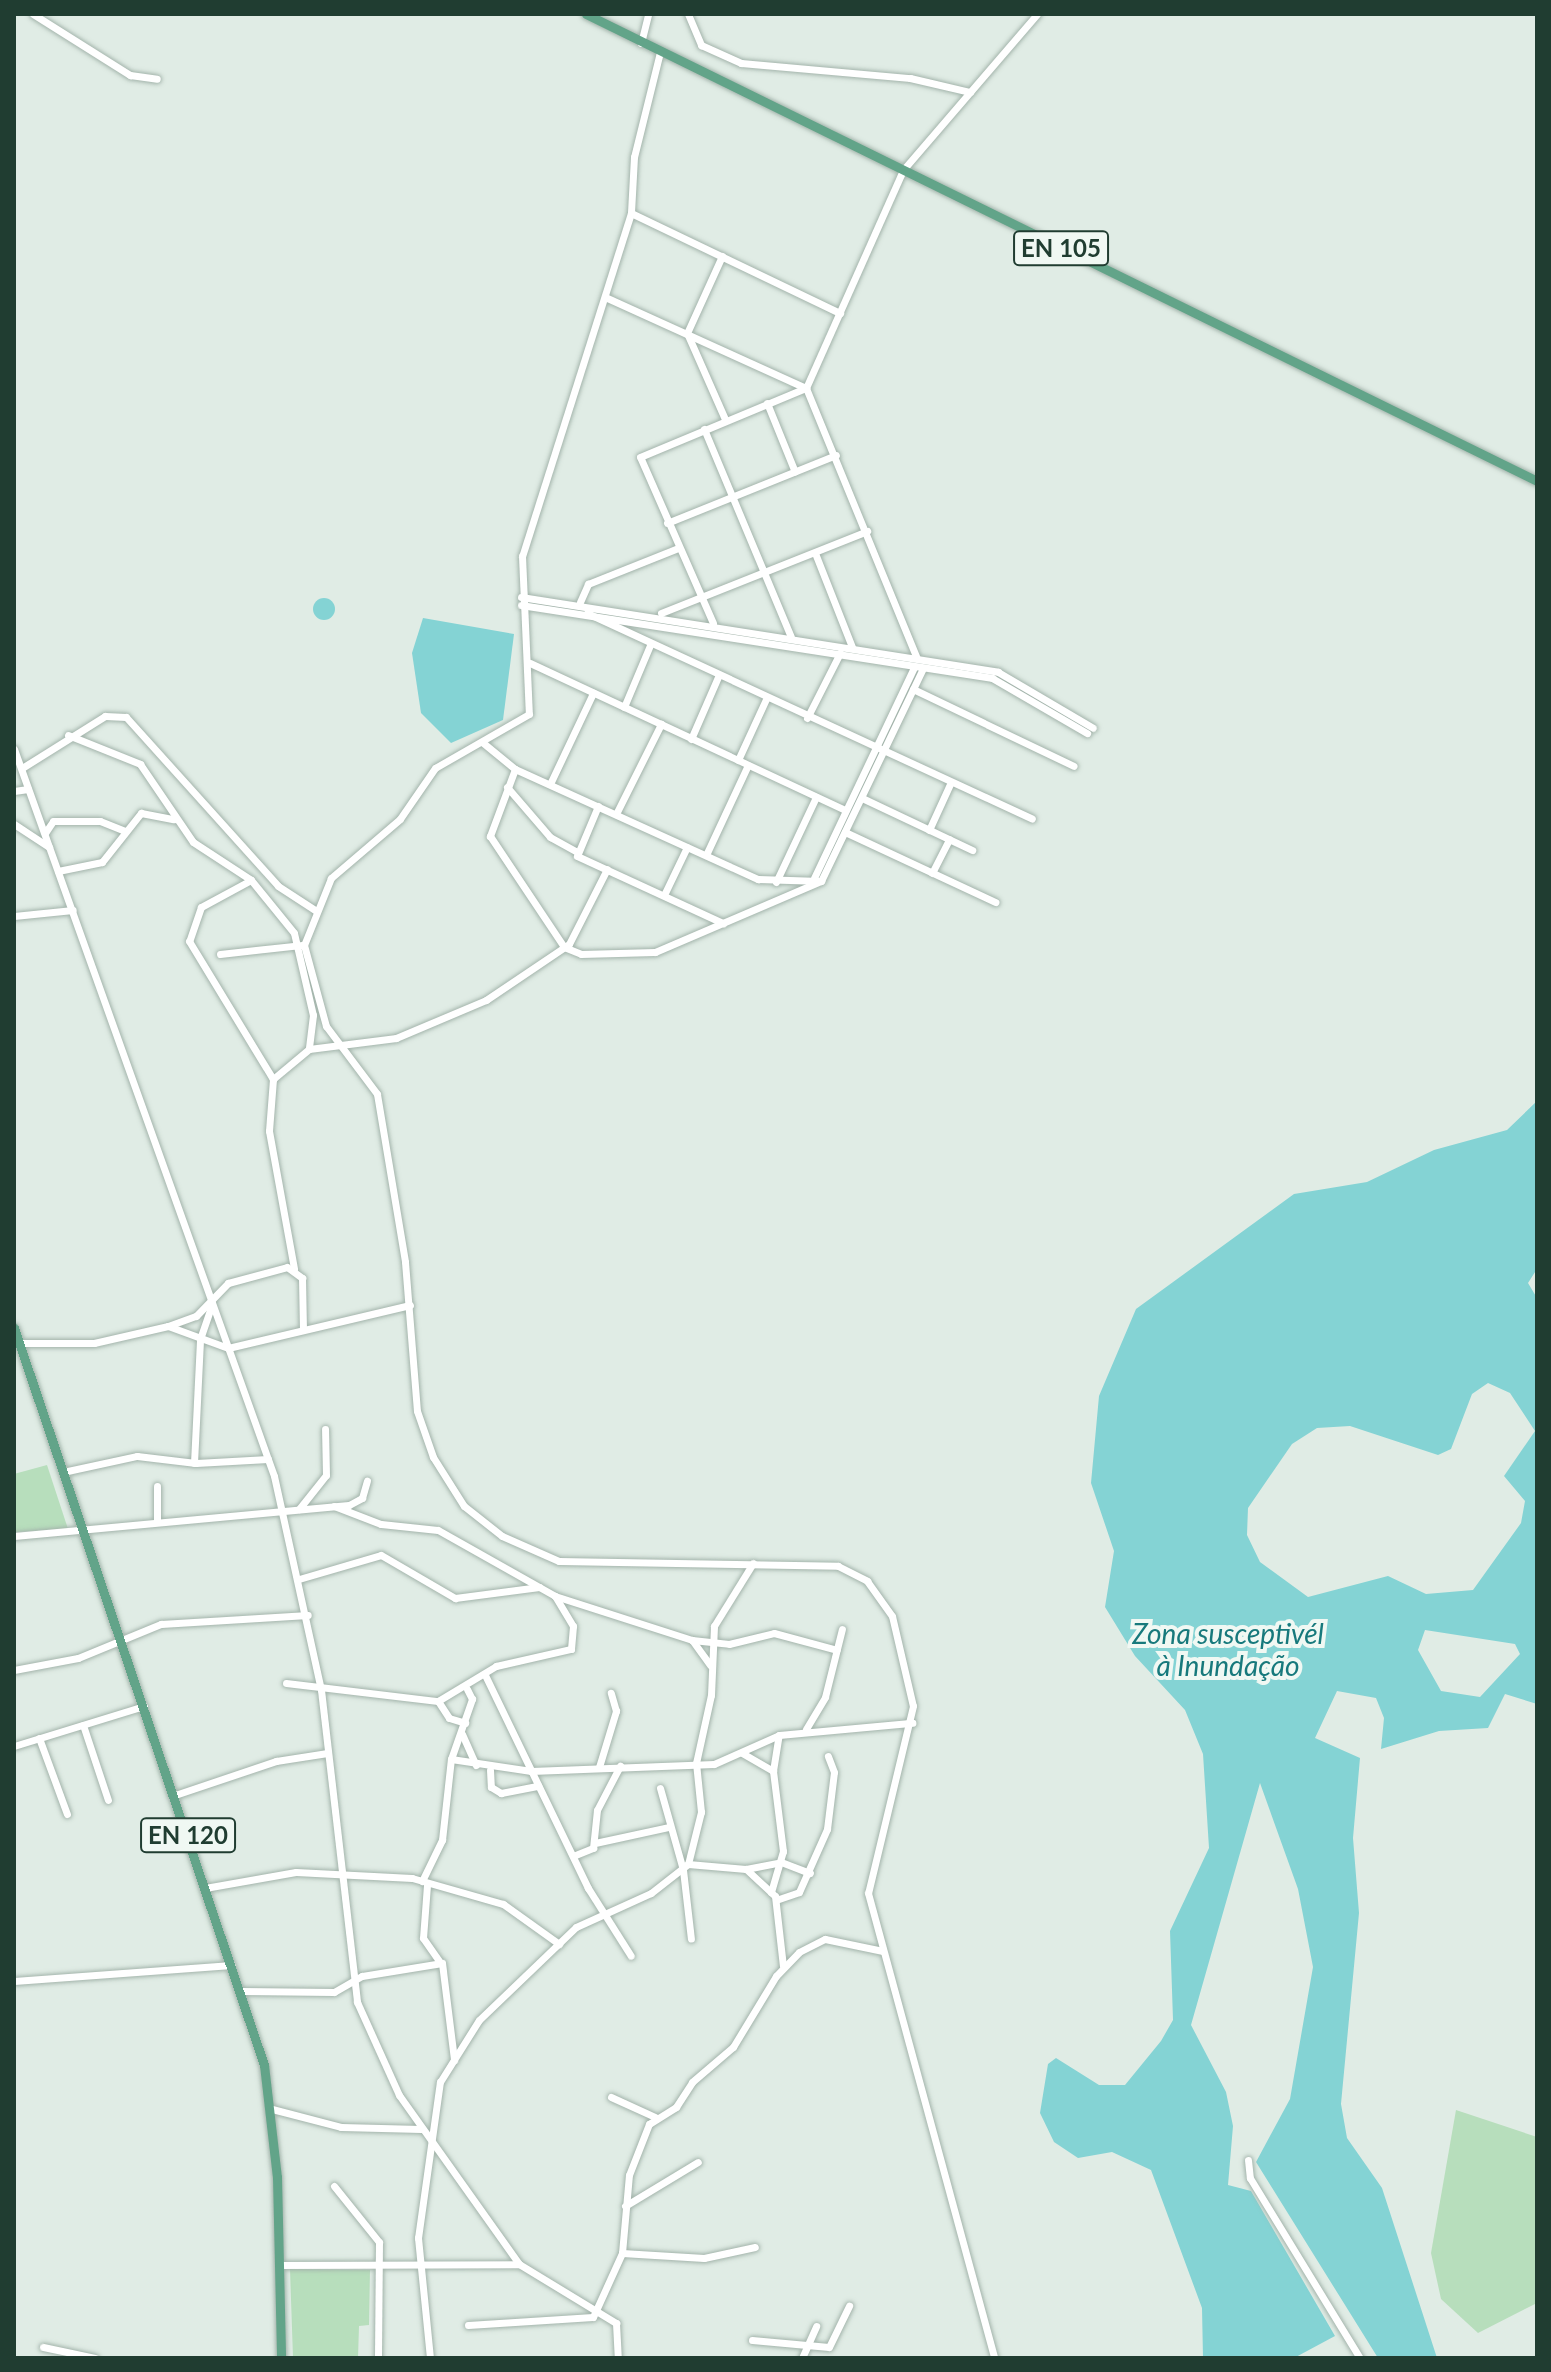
<!DOCTYPE html>
<html>
<head>
<meta charset="utf-8">
<style>
	body { margin:0 }
	#map { position:relative; width:1551px; height:2372px; overflow:hidden; background:#e0ece5; font-family:Lato,sans-serif }
	div>[style] { position:absolute }
	[style*='--x'] { left:calc(var(--x)*1px); top:calc(var(--y)*1px); width:calc(var(--w)*1px); rotate:calc(var(--a)*1deg) }
	.green>* { inset:0; background:#b7debc }
	.water>* { inset:0; background:#84d3d4 }
	.round { border-radius:50% }
	.roads { filter:drop-shadow(0 0 2px #a3b4ab) drop-shadow(0 0 2px #a3b4ab) }
	.minor>* { height:7px; margin:-3.5px; padding:0 3.5px; transform-origin:3.5px; border-radius:3.5px; background:#fff }
	.major>* { height:9px; margin:-4.5px; padding:0 4.5px; transform-origin:4.5px; border-radius:4.5px; background:#62a489 }
	span { translate:-50% -50%; white-space:nowrap; text-align:center; line-height:1.15; -webkit-text-stroke:8px #f0f8f3; paint-order:stroke }
	.shield-label span { padding:2px 6px; background:#f0f8f3; border:2px solid; border-radius:6px; -webkit-text-stroke-width:0 }
	.shield-label { font-size:24px; color:#203d31; font-weight:700 }
	.water-label { font-size:28px; color:#17797c; font-style:italic }
	.frame { position:absolute; inset:0; border:16px solid #203d31; pointer-events:none }
</style>
</head>
<body>
<div id="map">
	<div class="green">
		<i style="clip-path:polygon(47px 1465px,68px 1529px,14px 1532px,14px 1474px)"></i>
		<i style="clip-path:polygon(1456px 2110px,1537px 2137px,1537px 2303px,1478px 2333px,1441px 2299px,1431px 2253px)"></i>
		<i style="clip-path:polygon(290px 2269px,370px 2270px,369px 2325px,359px 2326px,358px 2358px,293px 2358px)"></i>
	</div>
	<div class="water">
		<i class="round" style="left:313px;top:598px;width:22px;height:22px"></i>
		<i style="clip-path:polygon(423px 618px,514px 634px,503px 720px,451px 743px,421px 713px,412px 653px)"></i>
		<i style="clip-path:polygon(evenodd,1537px 1101px,1537px 1269px,1528px 1283px,1537px 1298px,1537px 1704px,1505px 1694px,1488px 1728px,1439px 1731px,1381px 1749px,1384px 1718px,1376px 1698px,1337px 1691px,1315px 1738px,1360px 1758px,1353px 1838px,1359px 1913px,1341px 2104px,1347px 2138px,1382px 2188px,1437px 2358px,1378px 2358px,1256px 2162px,1290px 2099px,1313px 1967px,1298px 1889px,1260px 1783px,1191px 2025px,1226px 2092px,1233px 2126px,1228px 2185px,1251px 2191px,1335px 2336px,1294px 2358px,1203px 2358px,1202px 2308px,1151px 2170px,1112px 2152px,1078px 2158px,1054px 2142px,1040px 2113px,1048px 2064px,1056px 2058px,1099px 2085px,1125px 2085px,1161px 2041px,1173px 2020px,1170px 1931px,1209px 1848px,1203px 1754px,1185px 1710px,1135px 1656px,1105px 1607px,1114px 1551px,1091px 1483px,1099px 1396px,1136px 1309px,1294px 1194px,1367px 1182px,1434px 1150px,1507px 1130px,1537px 1101px,1488px 1383px,1510px 1393px,1535px 1431px,1504px 1476px,1525px 1501px,1521px 1523px,1473px 1590px,1426px 1594px,1388px 1576px,1308px 1597px,1260px 1562px,1247px 1535px,1248px 1508px,1292px 1444px,1317px 1428px,1350px 1426px,1438px 1455px,1451px 1449px,1472px 1394px,1488px 1383px,1537px 1101px,1425px 1630px,1515px 1644px,1520px 1654px,1480px 1697px,1441px 1691px,1418px 1650px,1425px 1630px)"></i>
	</div>
	<div class="roads">
		<div class="minor">
			<i style="--x:33;--y:14;--w:115;--a:32.2"></i>
			<i style="--x:130;--y:75;--w:27;--a:8"></i>
			<i style="--x:688;--y:14;--w:34;--a:67"></i>
			<i style="--x:701;--y:45;--w:44;--a:24.2"></i>
			<i style="--x:741;--y:63;--w:170;--a:5.1"></i>
			<i style="--x:910;--y:78;--w:62;--a:13.1"></i>
			<i style="--x:641;--y:43;--w:30;--a:-76"></i>
			<i style="--x:660;--y:52;--w:108;--a:103.9"></i>
			<i style="--x:634;--y:157;--w:56;--a:93.1"></i>
			<i style="--x:631;--y:213;--w:360;--a:107.6"></i>
			<i style="--x:522;--y:556;--w:158;--a:87.5"></i>
			<i style="--x:529;--y:714;--w:108;--a:150.1"></i>
			<i style="--x:435;--y:768;--w:62;--a:124.5"></i>
			<i style="--x:400;--y:819;--w:91;--a:139.5"></i>
			<i style="--x:331;--y:878;--w:72;--a:111.9"></i>
			<i style="--x:304;--y:945;--w:84;--a:74.8"></i>
			<i style="--x:326;--y:1026;--w:85;--a:53.1"></i>
			<i style="--x:377;--y:1094;--w:170;--a:80.5"></i>
			<i style="--x:405;--y:1262;--w:149;--a:85.4"></i>
			<i style="--x:417;--y:1411;--w:49;--a:70.8"></i>
			<i style="--x:433;--y:1457;--w:58;--a:57.7"></i>
			<i style="--x:464;--y:1506;--w:48;--a:38.3"></i>
			<i style="--x:502;--y:1536;--w:62;--a:23.7"></i>
			<i style="--x:559;--y:1561;--w:279;--a:1"></i>
			<i style="--x:838;--y:1566;--w:33;--a:27"></i>
			<i style="--x:867;--y:1581;--w:43;--a:54.5"></i>
			<i style="--x:892;--y:1616;--w:92;--a:76.9"></i>
			<i style="--x:913;--y:1706;--w:192;--a:103.5"></i>
			<i style="--x:868;--y:1893;--w:482;--a:74.8"></i>
			<i style="--x:631;--y:213;--w:232;--a:25.6"></i>
			<i style="--x:722;--y:256;--w:85;--a:114.4"></i>
			<i style="--x:687;--y:333;--w:94;--a:66.2"></i>
			<i style="--x:605;--y:297;--w:221;--a:24.4"></i>
			<i style="--x:806;--y:388;--w:292;--a:67.7"></i>
			<i style="--x:767;--y:403;--w:74;--a:67.9"></i>
			<i style="--x:704;--y:429;--w:225;--a:67.3"></i>
			<i style="--x:667;--y:523;--w:182;--a:-21.9"></i>
			<i style="--x:815;--y:553;--w:101;--a:68.5"></i>
			<i style="--x:521;--y:597;--w:483;--a:8.9"></i>
			<i style="--x:998;--y:672;--w:110;--a:30.5"></i>
			<i style="--x:580;--y:602;--w:20;--a:-66"></i>
			<i style="--x:588;--y:584;--w:97;--a:-21.8"></i>
			<i style="--x:521;--y:605;--w:477;--a:8.8"></i>
			<i style="--x:992;--y:678;--w:110;--a:30.1"></i>
			<i style="--x:587;--y:613;--w:490;--a:24.8"></i>
			<i style="--x:661;--y:613;--w:222;--a:-21.7"></i>
			<i style="--x:713;--y:623;--w:181;--a:-113.7"></i>
			<i style="--x:640;--y:457;--w:180;--a:-22.6"></i>
			<i style="--x:806;--y:388;--w:239;--a:-66"></i>
			<i style="--x:903;--y:170;--w:206;--a:-49.3"></i>
			<i style="--x:530;--y:663;--w:348;--a:25"></i>
			<i style="--x:913;--y:689;--w:178;--a:25.6"></i>
			<i style="--x:624;--y:707;--w:67;--a:-67.2"></i>
			<i style="--x:807;--y:718;--w:73;--a:-63.1"></i>
			<i style="--x:68;--y:735;--w:78;--a:21.9"></i>
			<i style="--x:140;--y:764;--w:94;--a:55.8"></i>
			<i style="--x:193;--y:842;--w:69;--a:33.2"></i>
			<i style="--x:251;--y:880;--w:68;--a:50.9"></i>
			<i style="--x:294;--y:933;--w:84;--a:77"></i>
			<i style="--x:313;--y:1015;--w:34;--a:97"></i>
			<i style="--x:309;--y:1049;--w:47;--a:140.2"></i>
			<i style="--x:691;--y:739;--w:68;--a:-66.5"></i>
			<i style="--x:482;--y:742;--w:43;--a:39.3"></i>
			<i style="--x:515;--y:769;--w:267;--a:24.4"></i>
			<i style="--x:758;--y:879;--w:63;--a:1.8"></i>
			<i style="--x:14;--y:749;--w:772;--a:70.32"></i>
			<i style="--x:274;--y:1476;--w:219;--a:77.6"></i>
			<i style="--x:321;--y:1690;--w:314;--a:83.4"></i>
			<i style="--x:357;--y:2002;--w:102;--a:65.7"></i>
			<i style="--x:399;--y:2095;--w:207;--a:54.6"></i>
			<i style="--x:519;--y:2264;--w:114;--a:31.3"></i>
			<i style="--x:616;--y:2323;--w:35;--a:87"></i>
			<i style="--x:738;--y:760;--w:67;--a:-65.3"></i>
			<i style="--x:22;--y:768;--w:98;--a:-32.1"></i>
			<i style="--x:105;--y:716;--w:21;--a:3"></i>
			<i style="--x:126;--y:717;--w:227;--a:48"></i>
			<i style="--x:278;--y:886;--w:44;--a:33"></i>
			<i style="--x:515;--y:769;--w:72;--a:110.5"></i>
			<i style="--x:490;--y:836;--w:133;--a:56.3"></i>
			<i style="--x:564;--y:947;--w:18;--a:22"></i>
			<i style="--x:581;--y:954;--w:74;--a:-1.5"></i>
			<i style="--x:655;--y:952;--w:181;--a:-23.2"></i>
			<i style="--x:821;--y:881;--w:236;--a:-64.4"></i>
			<i style="--x:550;--y:784;--w:101;--a:-64.7"></i>
			<i style="--x:507;--y:787;--w:66;--a:49.3"></i>
			<i style="--x:550;--y:837;--w:29;--a:29"></i>
			<i style="--x:14;--y:791;--w:14;--a:-8"></i>
			<i style="--x:862;--y:798;--w:122;--a:25.3"></i>
			<i style="--x:598;--y:806;--w:54;--a:112.8"></i>
			<i style="--x:577;--y:856;--w:161;--a:24.7"></i>
			<i style="--x:616;--y:814;--w:101;--a:-63.4"></i>
			<i style="--x:14;--y:824;--w:42;--a:33.3"></i>
			<i style="--x:929;--y:830;--w:53;--a:-65.4"></i>
			<i style="--x:845;--y:832;--w:166;--a:25"></i>
			<i style="--x:45;--y:833;--w:14;--a:-56"></i>
			<i style="--x:53;--y:821;--w:47;--a:0"></i>
			<i style="--x:100;--y:821;--w:27;--a:22"></i>
			<i style="--x:706;--y:855;--w:99;--a:-65"></i>
			<i style="--x:58;--y:871;--w:45;--a:-11.6"></i>
			<i style="--x:102;--y:862;--w:63;--a:-51.5"></i>
			<i style="--x:141;--y:813;--w:33;--a:11"></i>
			<i style="--x:932;--y:873;--w:38;--a:-63"></i>
			<i style="--x:814;--y:878;--w:233;--a:-64.6"></i>
			<i style="--x:251;--y:880;--w:57;--a:151.6"></i>
			<i style="--x:201;--y:907;--w:36;--a:109"></i>
			<i style="--x:189;--y:941;--w:162;--a:58.7"></i>
			<i style="--x:273;--y:1079;--w:52;--a:94.4"></i>
			<i style="--x:269;--y:1131;--w:140;--a:79.7"></i>
			<i style="--x:776;--y:882;--w:94;--a:-64.8"></i>
			<i style="--x:664;--y:895;--w:53;--a:-64.4"></i>
			<i style="--x:14;--y:916;--w:59;--a:-5.8"></i>
			<i style="--x:220;--y:954;--w:81;--a:-6.3"></i>
			<i style="--x:309;--y:1049;--w:88;--a:-7.2"></i>
			<i style="--x:396;--y:1038;--w:98;--a:-22.9"></i>
			<i style="--x:486;--y:1000;--w:100;--a:-34"></i>
			<i style="--x:569;--y:944;--w:84;--a:-63.1"></i>
			<i style="--x:168;--y:1326;--w:64;--a:20.1"></i>
			<i style="--x:228;--y:1348;--w:187;--a:-13.3"></i>
			<i style="--x:19;--y:1343;--w:75;--a:0"></i>
			<i style="--x:94;--y:1343;--w:76;--a:-12.9"></i>
			<i style="--x:168;--y:1326;--w:30;--a:-20"></i>
			<i style="--x:196;--y:1316;--w:46;--a:-45.9"></i>
			<i style="--x:228;--y:1283;--w:61;--a:-15.2"></i>
			<i style="--x:287;--y:1267;--w:19;--a:36"></i>
			<i style="--x:302;--y:1278;--w:50;--a:88.9"></i>
			<i style="--x:194;--y:1463;--w:124;--a:-87.2"></i>
			<i style="--x:200;--y:1339;--w:37;--a:-71"></i>
			<i style="--x:63;--y:1472;--w:76;--a:-12.2"></i>
			<i style="--x:137;--y:1456;--w:59;--a:6.8"></i>
			<i style="--x:196;--y:1463;--w:72;--a:-3.2"></i>
			<i style="--x:334;--y:1506;--w:50;--a:21"></i>
			<i style="--x:381;--y:1524;--w:57;--a:6"></i>
			<i style="--x:438;--y:1530;--w:134;--a:29.4"></i>
			<i style="--x:555;--y:1596;--w:144;--a:17.8"></i>
			<i style="--x:692;--y:1640;--w:31;--a:54"></i>
			<i style="--x:299;--y:1509;--w:43;--a:-51.5"></i>
			<i style="--x:326;--y:1475;--w:46;--a:-91.2"></i>
			<i style="--x:157;--y:1520;--w:34;--a:-90"></i>
			<i style="--x:14;--y:1536;--w:336;--a:-5.3"></i>
			<i style="--x:349;--y:1505;--w:15;--a:-28"></i>
			<i style="--x:362;--y:1498;--w:18;--a:-74"></i>
			<i style="--x:299;--y:1579;--w:85;--a:-16.3"></i>
			<i style="--x:381;--y:1555;--w:86;--a:30.2"></i>
			<i style="--x:455;--y:1598;--w:85;--a:-7.5"></i>
			<i style="--x:692;--y:1640;--w:37;--a:6"></i>
			<i style="--x:729;--y:1644;--w:46;--a:-13.7"></i>
			<i style="--x:774;--y:1633;--w:65;--a:15.1"></i>
			<i style="--x:14;--y:1670;--w:65;--a:-10.6"></i>
			<i style="--x:78;--y:1658;--w:90;--a:-22.3"></i>
			<i style="--x:161;--y:1624;--w:147;--a:-3.5"></i>
			<i style="--x:485;--y:1675;--w:237;--a:64.2"></i>
			<i style="--x:588;--y:1888;--w:80;--a:57.7"></i>
			<i style="--x:286;--y:1683;--w:153;--a:6.8"></i>
			<i style="--x:438;--y:1701;--w:68;--a:-31.1"></i>
			<i style="--x:496;--y:1666;--w:77;--a:-12.8"></i>
			<i style="--x:571;--y:1649;--w:23;--a:-85"></i>
			<i style="--x:573;--y:1626;--w:35;--a:-121"></i>
			<i style="--x:438;--y:1701;--w:20;--a:57"></i>
			<i style="--x:449;--y:1718;--w:17;--a:17"></i>
			<i style="--x:83;--y:1725;--w:79;--a:71.6"></i>
			<i style="--x:806;--y:1729;--w:37;--a:-59"></i>
			<i style="--x:825;--y:1697;--w:70;--a:-76"></i>
			<i style="--x:462;--y:1734;--w:34;--a:66"></i>
			<i style="--x:39;--y:1738;--w:81;--a:69.8"></i>
			<i style="--x:14;--y:1746;--w:136;--a:-17.1"></i>
			<i style="--x:742;--y:1753;--w:36;--a:30"></i>
			<i style="--x:773;--y:1771;--w:81;--a:82.9"></i>
			<i style="--x:783;--y:1851;--w:43;--a:106.3"></i>
			<i style="--x:451;--y:1759;--w:81;--a:8.5"></i>
			<i style="--x:531;--y:1771;--w:183;--a:-2.2"></i>
			<i style="--x:714;--y:1764;--w:71;--a:-24"></i>
			<i style="--x:779;--y:1735;--w:134;--a:-5.2"></i>
			<i style="--x:599;--y:1767;--w:59;--a:-73.1"></i>
			<i style="--x:616;--y:1711;--w:19;--a:-106"></i>
			<i style="--x:490;--y:1770;--w:17;--a:87"></i>
			<i style="--x:491;--y:1787;--w:12;--a:31"></i>
			<i style="--x:501;--y:1793;--w:38;--a:-11"></i>
			<i style="--x:773;--y:1771;--w:36;--a:-81"></i>
			<i style="--x:660;--y:1788;--w:85;--a:74.3"></i>
			<i style="--x:683;--y:1870;--w:69;--a:83.4"></i>
			<i style="--x:175;--y:1795;--w:107;--a:-18.6"></i>
			<i style="--x:276;--y:1761;--w:52;--a:-8.9"></i>
			<i style="--x:595;--y:1843;--w:76;--a:-12.2"></i>
			<i style="--x:573;--y:1856;--w:22;--a:-22"></i>
			<i style="--x:593;--y:1848;--w:38;--a:-84"></i>
			<i style="--x:597;--y:1810;--w:50;--a:-62.4"></i>
			<i style="--x:688;--y:1864;--w:58;--a:4.9"></i>
			<i style="--x:746;--y:1869;--w:40;--a:43"></i>
			<i style="--x:775;--y:1896;--w:70;--a:83.5"></i>
			<i style="--x:746;--y:1869;--w:36;--a:-11"></i>
			<i style="--x:781;--y:1862;--w:31;--a:21"></i>
			<i style="--x:422;--y:1881;--w:46;--a:-64"></i>
			<i style="--x:442;--y:1840;--w:81;--a:-83.7"></i>
			<i style="--x:451;--y:1759;--w:64;--a:-70.7"></i>
			<i style="--x:472;--y:1699;--w:11;--a:-117"></i>
			<i style="--x:427;--y:1885;--w:53;--a:94.3"></i>
			<i style="--x:423;--y:1938;--w:29;--a:55"></i>
			<i style="--x:205;--y:1888;--w:92;--a:-10"></i>
			<i style="--x:296;--y:1872;--w:116;--a:3"></i>
			<i style="--x:412;--y:1878;--w:95;--a:15.9"></i>
			<i style="--x:503;--y:1904;--w:69;--a:35.5"></i>
			<i style="--x:776;--y:1900;--w:24;--a:-19"></i>
			<i style="--x:799;--y:1892;--w:69;--a:-66"></i>
			<i style="--x:827;--y:1829;--w:57;--a:-83"></i>
			<i style="--x:834;--y:1772;--w:17;--a:-111"></i>
			<i style="--x:14;--y:1981;--w:218;--a:-4.2"></i>
			<i style="--x:241;--y:1991;--w:93;--a:0.6"></i>
			<i style="--x:334;--y:1992;--w:32;--a:-30"></i>
			<i style="--x:362;--y:1976;--w:81;--a:-9.2"></i>
			<i style="--x:442;--y:1963;--w:98;--a:82.9"></i>
			<i style="--x:611;--y:2097;--w:48;--a:24.4"></i>
			<i style="--x:272;--y:2109;--w:71;--a:14.6"></i>
			<i style="--x:341;--y:2127;--w:80;--a:1.4"></i>
			<i style="--x:1248;--y:2160;--w:18;--a:84"></i>
			<i style="--x:1250;--y:2178;--w:211;--a:58.6"></i>
			<i style="--x:334;--y:2186;--w:72;--a:51.2"></i>
			<i style="--x:379;--y:2242;--w:116;--a:90.5"></i>
			<i style="--x:625;--y:2206;--w:85;--a:-31.1"></i>
			<i style="--x:622;--y:2253;--w:82;--a:3.5"></i>
			<i style="--x:704;--y:2258;--w:52;--a:-12.2"></i>
			<i style="--x:280;--y:2265;--w:239;--a:-0.2"></i>
			<i style="--x:468;--y:2325;--w:125;--a:-3.7"></i>
			<i style="--x:593;--y:2317;--w:70;--a:-65.6"></i>
			<i style="--x:622;--y:2253;--w:78;--a:-84.9"></i>
			<i style="--x:629;--y:2175;--w:55;--a:-68.6"></i>
			<i style="--x:649;--y:2124;--w:32;--a:-32"></i>
			<i style="--x:676;--y:2107;--w:30;--a:-57"></i>
			<i style="--x:692;--y:2082;--w:54;--a:-40.5"></i>
			<i style="--x:733;--y:2047;--w:83;--a:-58.8"></i>
			<i style="--x:776;--y:1976;--w:33;--a:-46"></i>
			<i style="--x:799;--y:1952;--w:29;--a:-27"></i>
			<i style="--x:825;--y:1939;--w:59;--a:11.7"></i>
			<i style="--x:752;--y:2340;--w:77;--a:5.2"></i>
			<i style="--x:829;--y:2347;--w:46;--a:-64"></i>
			<i style="--x:43;--y:2347;--w:53;--a:11.9"></i>
			<i style="--x:430;--y:2358;--w:121;--a:-95.7"></i>
			<i style="--x:418;--y:2238;--w:158;--a:-82"></i>
			<i style="--x:440;--y:2082;--w:73;--a:-57.8"></i>
			<i style="--x:479;--y:2020;--w:134;--a:-43.8"></i>
			<i style="--x:576;--y:1927;--w:82;--a:-24.4"></i>
			<i style="--x:651;--y:1893;--w:47;--a:-38.1"></i>
			<i style="--x:688;--y:1864;--w:54;--a:-76"></i>
			<i style="--x:701;--y:1812;--w:49;--a:-95.8"></i>
			<i style="--x:696;--y:1763;--w:70;--a:-77.6"></i>
			<i style="--x:711;--y:1695;--w:69;--a:-87.5"></i>
			<i style="--x:714;--y:1626;--w:74;--a:-58.2"></i>
			<i style="--x:802;--y:2358;--w:35;--a:-66"></i>
		</div>
		<div class="major">
			<i style="--x:586;--y:14;--w:1059;--a:26.15"></i>
			<i style="--x:14;--y:1328;--w:778;--a:71.26"></i>
			<i style="--x:264;--y:2065;--w:113;--a:83.4"></i>
			<i style="--x:277;--y:2177;--w:181;--a:88.7"></i>
		</div>
	</div>
	<div class="shield-label">
		<span style="left:1061px;top:248px">EN 105</span>
		<span style="left:188px;top:1835px">EN 120</span>
	</div>
	<div class="water-label">
		<span style="left:1228px;top:1649px">Zona susceptivél<br>à Inundação</span>
	</div>
	<div class="frame"></div>
</div>
</body>
</html>
